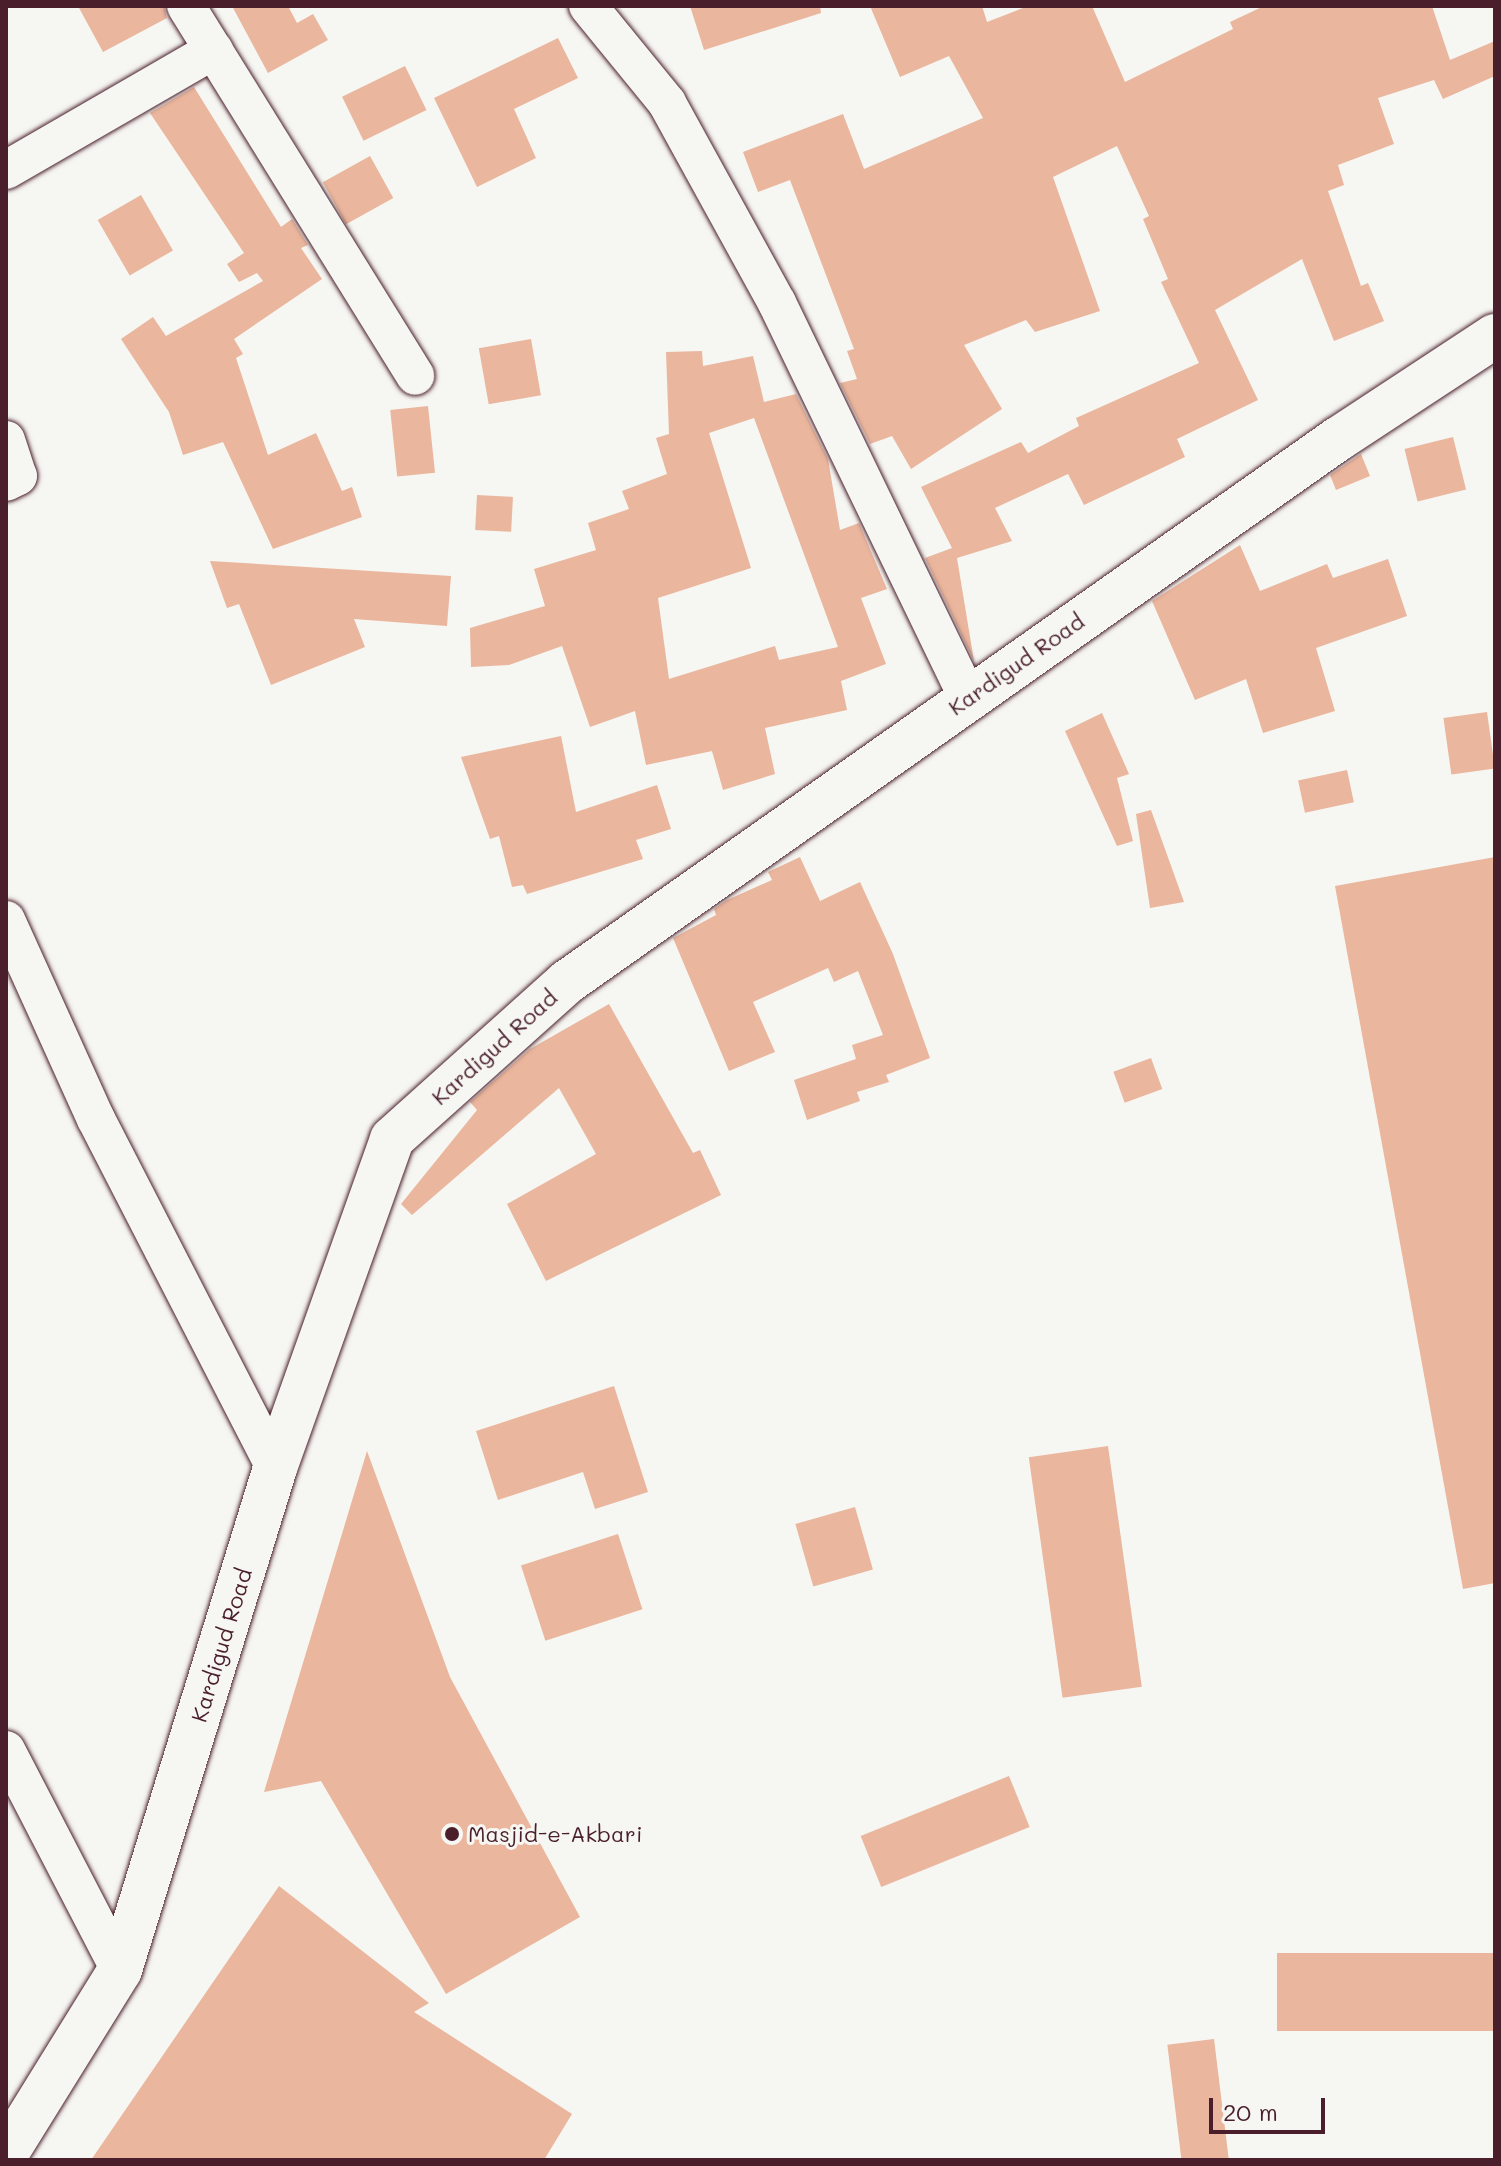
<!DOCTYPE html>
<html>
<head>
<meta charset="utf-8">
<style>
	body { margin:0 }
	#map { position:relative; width:1501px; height:2166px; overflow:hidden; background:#f6f6f2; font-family:Mali,sans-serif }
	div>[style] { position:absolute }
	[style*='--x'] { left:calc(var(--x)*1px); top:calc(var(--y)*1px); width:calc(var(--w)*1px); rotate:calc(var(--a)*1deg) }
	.building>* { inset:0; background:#eab69d; transform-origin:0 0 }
	.roads { filter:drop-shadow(0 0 2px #4a1f2b) drop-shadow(0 0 2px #4a1f2b) }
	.street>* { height:38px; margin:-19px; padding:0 19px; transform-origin:19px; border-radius:19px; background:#f6f6f2 }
	.secondary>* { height:44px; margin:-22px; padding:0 22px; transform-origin:22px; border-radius:22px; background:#f6f6f2 }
	.dots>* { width:22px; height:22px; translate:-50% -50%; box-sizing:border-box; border:4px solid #f6f6f2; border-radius:50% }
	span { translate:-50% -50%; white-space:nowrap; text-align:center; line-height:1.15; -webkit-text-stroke:6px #f6f6f2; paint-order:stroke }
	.street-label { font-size:22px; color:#4a1f2b }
	.poi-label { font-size:22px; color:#4a1f2b }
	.left { translate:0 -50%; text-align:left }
	.frame { position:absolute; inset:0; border:8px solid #4a1f2b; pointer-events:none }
	.scale { position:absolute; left:1209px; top:2098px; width:116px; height:36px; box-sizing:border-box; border:4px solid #4a1f2b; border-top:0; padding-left:10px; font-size:24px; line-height:28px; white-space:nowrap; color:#4a1f2b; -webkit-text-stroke:6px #f6f6f2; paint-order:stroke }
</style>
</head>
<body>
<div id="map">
	<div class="building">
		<i style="clip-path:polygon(78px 6px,164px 6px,167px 18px,103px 52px)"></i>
		<i style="clip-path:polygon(232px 6px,288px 6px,297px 23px,313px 14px,328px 40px,268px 73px)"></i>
		<i style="clip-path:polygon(690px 6px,820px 6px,821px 13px,704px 50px)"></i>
		<i style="clip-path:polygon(870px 6px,982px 6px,987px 22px,1028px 6px,1092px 6px,1125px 82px,1233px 29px,1230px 22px,1264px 6px,1432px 6px,1450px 60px,1495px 41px,1495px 76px,1443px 99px,1434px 80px,1378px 98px,1394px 144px,1338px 165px,1344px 185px,1328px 191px,1361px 286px,1368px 283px,1384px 321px,1334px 341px,1302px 259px,1215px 310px,1258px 400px,1177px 439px,1185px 457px,1084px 505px,1068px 474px,995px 508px,1012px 541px,957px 558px,974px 661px,925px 558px,952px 548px,921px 487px,1021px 442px,1028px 453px,1079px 426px,1076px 418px,1199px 363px,1161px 282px,1168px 279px,1143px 219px,1149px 216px,1117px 146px,1053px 177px,1100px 311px,1035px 332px,1026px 320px,964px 345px,1002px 409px,911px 469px,892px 436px,870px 444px,840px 383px,857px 379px,847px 351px,854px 349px,790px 180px,758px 192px,743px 152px,843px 114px,864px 169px,983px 118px,949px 56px,900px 77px)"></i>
		<i style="clip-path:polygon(558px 38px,578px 78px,514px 109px,536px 158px,477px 187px,434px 98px)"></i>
		<i style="left:405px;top:66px;width:49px;height:70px;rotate:64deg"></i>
		<i style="clip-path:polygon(194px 87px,281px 227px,292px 219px,308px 245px,301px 248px,322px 279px,234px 339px,243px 354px,236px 358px,268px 455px,316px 433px,342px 491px,352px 487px,362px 517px,273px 549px,223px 442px,183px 455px,169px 412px,121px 339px,153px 317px,166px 336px,263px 281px,257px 273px,239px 282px,227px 264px,244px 253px,150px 113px)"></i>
		<i style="left:370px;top:156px;width:48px;height:54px;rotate:61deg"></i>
		<i style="left:141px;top:195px;width:64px;height:50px;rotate:60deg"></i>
		<i style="left:531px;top:339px;width:57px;height:53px;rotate:80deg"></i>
		<i style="clip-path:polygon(evenodd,702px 351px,703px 366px,753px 356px,764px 402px,796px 394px,828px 459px,840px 530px,859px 523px,887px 589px,861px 598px,886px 664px,841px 681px,847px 710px,765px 728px,775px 774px,723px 790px,712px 751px,646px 765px,635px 711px,590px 727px,562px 646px,509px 665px,471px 667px,470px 628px,545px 606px,534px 569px,596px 550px,588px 523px,629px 509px,622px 491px,667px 474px,656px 438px,669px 434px,666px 352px,702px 351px,754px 418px,838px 647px,779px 660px,775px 646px,669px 679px,658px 598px,751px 568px,709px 433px,754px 418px)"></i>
		<i style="left:428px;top:406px;width:67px;height:38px;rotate:84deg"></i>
		<i style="left:1453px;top:437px;width:54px;height:50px;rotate:76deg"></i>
		<i style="clip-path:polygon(1361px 454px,1370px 476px,1336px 490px,1330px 475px)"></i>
		<i style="left:477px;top:495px;width:36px;height:35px;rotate:3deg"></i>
		<i style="clip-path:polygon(1240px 545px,1260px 591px,1327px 564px,1333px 578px,1388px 559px,1407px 616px,1316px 648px,1335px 711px,1263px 733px,1246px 679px,1195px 700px,1152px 601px)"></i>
		<i style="clip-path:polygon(210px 561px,451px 576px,447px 626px,354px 619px,365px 647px,271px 685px,239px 604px,227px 608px)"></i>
		<i style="left:1487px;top:712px;width:57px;height:44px;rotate:82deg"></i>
		<i style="clip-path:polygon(1102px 713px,1129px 774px,1117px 778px,1133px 841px,1117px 846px,1065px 731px)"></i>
		<i style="clip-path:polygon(561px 736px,576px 812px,657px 785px,671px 829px,636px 840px,643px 859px,527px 894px,523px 885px,512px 887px,499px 836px,490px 839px,461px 757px)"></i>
		<i style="left:1347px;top:770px;width:33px;height:50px;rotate:78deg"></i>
		<i style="clip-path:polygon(1151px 810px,1184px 902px,1150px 908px,1136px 814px)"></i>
		<i style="clip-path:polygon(800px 857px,820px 901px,860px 882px,893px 954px,930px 1058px,886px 1075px,889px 1082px,857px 1092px,860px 1101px,807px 1120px,794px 1080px,856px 1059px,852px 1045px,883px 1035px,858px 971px,834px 982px,828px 968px,753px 1002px,775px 1052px,729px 1071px,673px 938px,716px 915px,714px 909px,727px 900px,772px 880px,768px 872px)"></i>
		<i style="clip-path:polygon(1495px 857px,1495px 1583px,1463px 1589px,1335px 886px)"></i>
		<i style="clip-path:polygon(609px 1004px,693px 1153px,700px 1150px,721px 1195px,546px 1281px,507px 1204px,596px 1154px,559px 1088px,412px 1215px,401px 1204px,477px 1110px,470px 1102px,530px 1049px)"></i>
		<i style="left:1151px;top:1058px;width:33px;height:40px;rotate:70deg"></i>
		<i style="clip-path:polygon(614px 1386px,648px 1492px,595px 1509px,583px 1472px,498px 1500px,476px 1431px)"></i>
		<i style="left:1108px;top:1446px;width:243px;height:80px;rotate:82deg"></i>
		<i style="clip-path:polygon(367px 1451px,450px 1677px,580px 1917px,446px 1994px,321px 1781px,264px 1792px)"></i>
		<i style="left:855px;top:1507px;width:65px;height:62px;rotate:74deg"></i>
		<i style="left:618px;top:1534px;width:79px;height:102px;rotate:72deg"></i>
		<i style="left:1009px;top:1776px;width:55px;height:160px;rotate:68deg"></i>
		<i style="clip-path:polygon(279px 1886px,429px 2003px,414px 2012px,572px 2114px,544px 2160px,91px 2160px)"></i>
		<i style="left:1495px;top:1953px;width:78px;height:218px;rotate:90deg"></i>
		<i style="left:1214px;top:2039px;width:122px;height:47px;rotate:83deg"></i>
	</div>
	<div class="roads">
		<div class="street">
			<i style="--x:186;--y:6;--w:435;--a:58.2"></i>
			<i style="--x:588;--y:6;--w:125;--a:50.8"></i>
			<i style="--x:667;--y:103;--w:228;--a:61.2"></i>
			<i style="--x:777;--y:303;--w:439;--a:64.2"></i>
			<i style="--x:6;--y:170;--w:240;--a:-30"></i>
			<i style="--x:6;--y:440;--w:38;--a:72"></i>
			<i style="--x:18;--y:476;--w:13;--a:153"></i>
			<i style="--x:6;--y:920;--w:218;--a:65.7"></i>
			<i style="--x:96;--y:1119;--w:392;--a:62.8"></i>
			<i style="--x:6;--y:1750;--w:248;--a:62.6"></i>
		</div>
		<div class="secondary">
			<i style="--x:6;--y:2154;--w:216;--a:-58.2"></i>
			<i style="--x:120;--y:1970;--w:525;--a:-72.84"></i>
			<i style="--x:275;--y:1468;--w:349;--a:-70.4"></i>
			<i style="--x:392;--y:1139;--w:235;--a:-41.9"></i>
			<i style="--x:567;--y:982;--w:943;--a:-35.16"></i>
			<i style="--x:1338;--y:439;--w:188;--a:-33.3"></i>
		</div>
	</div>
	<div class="dots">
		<i style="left:452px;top:1834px;background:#4a1f2b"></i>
	</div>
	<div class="street-label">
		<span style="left:1016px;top:664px;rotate:-35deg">Kardigud Road</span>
		<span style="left:494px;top:1047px;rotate:-42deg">Kardigud Road</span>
		<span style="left:221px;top:1645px;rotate:-73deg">Kardigud Road</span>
	</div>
	<div class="poi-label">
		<span class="left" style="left:468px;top:1834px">Masjid-e-Akbari</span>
	</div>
	<div class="frame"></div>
	<div class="scale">20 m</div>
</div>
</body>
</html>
